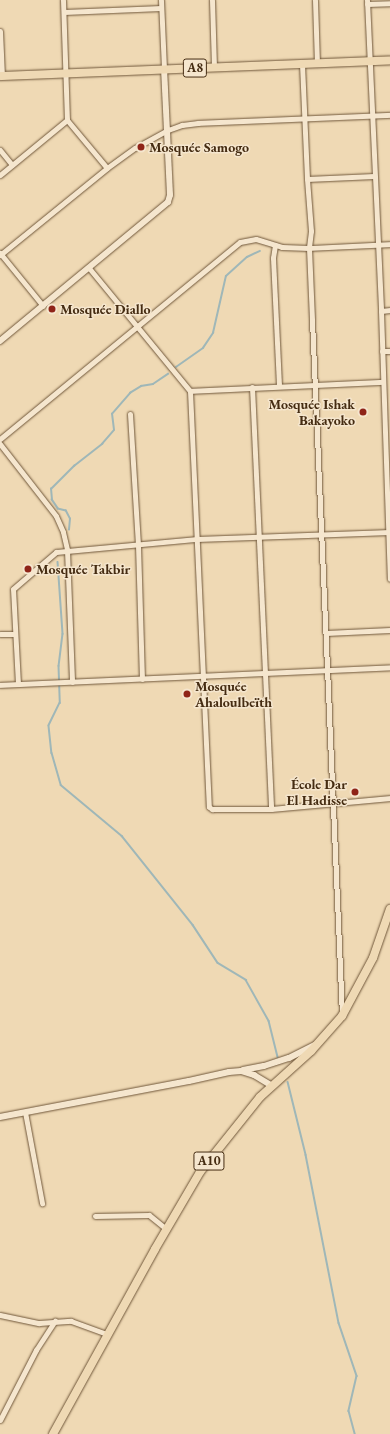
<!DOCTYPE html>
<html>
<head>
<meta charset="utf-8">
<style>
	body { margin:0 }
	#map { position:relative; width:390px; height:1434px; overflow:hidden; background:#efd9b4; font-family:"EB Garamond",serif }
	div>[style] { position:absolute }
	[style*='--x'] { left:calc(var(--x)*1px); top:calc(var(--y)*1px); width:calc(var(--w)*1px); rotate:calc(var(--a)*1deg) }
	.stream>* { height:1.5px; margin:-0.75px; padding:0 0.75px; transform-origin:0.75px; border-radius:0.75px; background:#9fb7b8 }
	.roads { filter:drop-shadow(0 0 1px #70573a) drop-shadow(0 0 1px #70573a) }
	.minor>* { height:5px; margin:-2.5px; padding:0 2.5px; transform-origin:2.5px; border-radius:2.5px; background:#f5e6ce }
	.tertiary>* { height:6px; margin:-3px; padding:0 3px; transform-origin:3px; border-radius:3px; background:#f5e6ce }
	.primary>* { height:8px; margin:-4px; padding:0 4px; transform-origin:4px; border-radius:4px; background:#efd9b4 }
	.dots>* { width:11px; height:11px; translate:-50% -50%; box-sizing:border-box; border:2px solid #f5e6ce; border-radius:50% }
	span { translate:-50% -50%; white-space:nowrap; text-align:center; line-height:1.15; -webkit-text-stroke:3px #f5e6ce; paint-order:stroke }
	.shield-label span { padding:1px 3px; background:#f5e6ce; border:1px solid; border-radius:3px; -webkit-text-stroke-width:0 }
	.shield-label { font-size:13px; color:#452c12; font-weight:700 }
	.poi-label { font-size:14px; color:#452c12; font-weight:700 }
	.left { translate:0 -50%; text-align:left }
	.right { translate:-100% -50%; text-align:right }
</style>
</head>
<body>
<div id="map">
	<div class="stream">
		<i style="--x:176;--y:367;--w:33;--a:-35"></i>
		<i style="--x:203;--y:348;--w:18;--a:-56"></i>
		<i style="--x:213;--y:333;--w:58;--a:-77.2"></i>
		<i style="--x:226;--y:276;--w:28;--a:-42"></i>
		<i style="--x:247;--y:257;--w:14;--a:-25"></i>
		<i style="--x:69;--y:530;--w:11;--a:-85"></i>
		<i style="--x:70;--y:519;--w:9;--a:-117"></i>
		<i style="--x:66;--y:511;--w:8;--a:-166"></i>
		<i style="--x:58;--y:509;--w:11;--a:-124"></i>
		<i style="--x:52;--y:500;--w:11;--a:-95"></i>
		<i style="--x:51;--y:489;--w:33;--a:-45"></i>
		<i style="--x:74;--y:466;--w:36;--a:-38"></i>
		<i style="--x:102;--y:444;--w:18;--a:-49"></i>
		<i style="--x:114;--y:430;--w:16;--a:-97"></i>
		<i style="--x:112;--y:414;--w:28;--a:-49"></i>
		<i style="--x:130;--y:393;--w:13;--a:-32"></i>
		<i style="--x:141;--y:386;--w:12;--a:-9"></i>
		<i style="--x:153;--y:384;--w:18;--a:-34"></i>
		<i style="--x:58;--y:562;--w:72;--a:86"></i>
		<i style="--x:63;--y:634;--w:32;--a:97"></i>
		<i style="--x:59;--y:666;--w:37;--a:88"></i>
		<i style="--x:60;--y:703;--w:25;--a:116"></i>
		<i style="--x:49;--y:726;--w:27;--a:84"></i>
		<i style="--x:52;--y:753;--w:33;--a:74"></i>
		<i style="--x:61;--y:785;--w:80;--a:39.9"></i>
		<i style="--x:122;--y:836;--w:114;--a:51.4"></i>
		<i style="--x:193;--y:925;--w:45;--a:56.7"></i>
		<i style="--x:218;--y:963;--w:33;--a:31"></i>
		<i style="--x:246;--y:980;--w:47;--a:60.7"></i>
		<i style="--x:269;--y:1021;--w:37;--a:76"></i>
		<i style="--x:288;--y:1082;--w:75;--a:76.1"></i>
		<i style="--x:306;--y:1155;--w:171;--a:78.9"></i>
		<i style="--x:339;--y:1323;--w:56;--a:71.2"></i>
		<i style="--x:357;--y:1376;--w:36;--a:103"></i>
		<i style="--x:349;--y:1411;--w:24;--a:75"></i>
	</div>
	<div class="roads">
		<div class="minor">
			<i style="--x:63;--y:0;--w:120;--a:88.1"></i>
			<i style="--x:67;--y:120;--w:62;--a:50.2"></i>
			<i style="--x:161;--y:0;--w:69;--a:87.5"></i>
			<i style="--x:212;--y:0;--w:67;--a:88.3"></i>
			<i style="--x:315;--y:0;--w:63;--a:88.2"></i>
			<i style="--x:367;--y:0;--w:311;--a:87.4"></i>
			<i style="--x:381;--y:311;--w:268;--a:88.1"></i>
			<i style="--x:367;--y:4;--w:23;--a:-2"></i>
			<i style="--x:64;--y:12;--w:97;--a:-2.4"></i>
			<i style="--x:0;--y:31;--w:45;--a:87.5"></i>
			<i style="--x:302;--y:64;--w:115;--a:87.5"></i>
			<i style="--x:307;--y:179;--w:52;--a:85.6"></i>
			<i style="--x:311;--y:231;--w:17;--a:97"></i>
			<i style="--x:309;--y:248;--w:72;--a:87.6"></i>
			<i style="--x:312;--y:320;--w:696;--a:87.53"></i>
			<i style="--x:0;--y:150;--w:19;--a:51"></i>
			<i style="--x:0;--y:175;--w:87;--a:-39.4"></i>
			<i style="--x:307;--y:179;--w:67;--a:-2.6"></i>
			<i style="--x:275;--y:245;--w:13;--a:99"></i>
			<i style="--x:273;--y:258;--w:128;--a:87.3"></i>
			<i style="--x:0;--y:253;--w:68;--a:50.9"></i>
			<i style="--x:0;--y:255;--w:138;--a:-39.1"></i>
			<i style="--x:107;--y:168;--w:34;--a:-36"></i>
			<i style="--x:135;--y:148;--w:38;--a:-29"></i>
			<i style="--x:168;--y:130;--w:15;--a:-20"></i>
			<i style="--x:182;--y:125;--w:16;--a:-7"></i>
			<i style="--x:198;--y:123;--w:192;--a:-2.4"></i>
			<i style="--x:89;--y:268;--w:159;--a:50.6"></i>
			<i style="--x:190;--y:391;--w:416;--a:87.4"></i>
			<i style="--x:209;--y:807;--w:4;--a:34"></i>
			<i style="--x:212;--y:809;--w:59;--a:0"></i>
			<i style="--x:271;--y:809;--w:120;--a:-5.3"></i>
			<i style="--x:381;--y:311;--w:9;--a:-6"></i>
			<i style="--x:382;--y:351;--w:8;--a:0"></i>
			<i style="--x:252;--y:387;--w:422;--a:87.4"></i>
			<i style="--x:190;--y:391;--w:192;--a:-2.7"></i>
			<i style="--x:130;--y:414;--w:131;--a:86.5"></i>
			<i style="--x:138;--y:545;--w:134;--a:88.3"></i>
			<i style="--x:0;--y:439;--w:310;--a:-39.4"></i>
			<i style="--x:240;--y:242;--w:16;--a:-11"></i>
			<i style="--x:256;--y:239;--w:27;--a:17"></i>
			<i style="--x:282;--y:247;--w:27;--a:2"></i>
			<i style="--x:309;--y:248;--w:81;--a:-2.8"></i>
			<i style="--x:0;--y:444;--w:91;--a:52.1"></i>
			<i style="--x:56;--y:516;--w:17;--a:66"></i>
			<i style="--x:63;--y:532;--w:18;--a:77"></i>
			<i style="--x:67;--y:550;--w:132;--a:87.8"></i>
			<i style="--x:326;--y:633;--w:64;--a:-2.7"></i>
			<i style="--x:0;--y:634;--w:15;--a:0"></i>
			<i style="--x:18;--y:684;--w:95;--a:-93"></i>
			<i style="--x:13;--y:589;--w:57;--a:-40.7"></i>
			<i style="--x:56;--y:552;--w:142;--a:-5.3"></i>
			<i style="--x:197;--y:539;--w:193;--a:-2.1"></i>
			<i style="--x:0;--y:685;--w:390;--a:-2.6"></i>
			<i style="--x:25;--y:1112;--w:93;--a:79.4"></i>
			<i style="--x:95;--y:1216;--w:54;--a:-1.1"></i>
			<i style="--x:149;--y:1215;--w:22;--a:39"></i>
			<i style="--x:0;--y:1315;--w:40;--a:12"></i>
			<i style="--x:39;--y:1323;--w:32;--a:-4"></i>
			<i style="--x:71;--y:1321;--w:38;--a:20"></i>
			<i style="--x:0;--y:1420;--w:79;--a:-62.8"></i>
			<i style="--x:36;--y:1350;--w:35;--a:-57"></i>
		</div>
		<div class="tertiary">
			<i style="--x:0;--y:341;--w:218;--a:-39.6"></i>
			<i style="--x:168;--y:202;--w:7;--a:-74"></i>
			<i style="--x:170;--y:195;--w:126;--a:-92.7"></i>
			<i style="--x:243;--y:1070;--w:21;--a:-11"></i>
			<i style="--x:264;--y:1066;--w:26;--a:-18"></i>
			<i style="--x:289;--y:1058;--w:29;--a:-27"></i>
			<i style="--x:0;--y:1117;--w:192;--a:-10.8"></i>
			<i style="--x:189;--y:1081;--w:41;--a:-12.7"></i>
			<i style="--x:229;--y:1072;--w:12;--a:-5"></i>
			<i style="--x:241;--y:1071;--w:14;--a:17"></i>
			<i style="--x:254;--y:1075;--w:21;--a:31"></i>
		</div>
		<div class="primary">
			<i style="--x:0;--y:76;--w:390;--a:-2.3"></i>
			<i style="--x:53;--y:1434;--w:211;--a:-61.1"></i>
			<i style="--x:155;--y:1249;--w:89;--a:-59.7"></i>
			<i style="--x:200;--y:1172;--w:96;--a:-51.3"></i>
			<i style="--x:260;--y:1097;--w:69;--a:-42"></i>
			<i style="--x:311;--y:1051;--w:47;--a:-48.5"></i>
			<i style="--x:342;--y:1016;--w:66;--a:-61.9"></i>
			<i style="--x:373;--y:958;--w:52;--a:-70.9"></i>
		</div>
	</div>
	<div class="dots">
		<i style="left:141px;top:147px;background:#8f2418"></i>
		<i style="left:52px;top:309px;background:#8f2418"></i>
		<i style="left:363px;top:412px;background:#8f2418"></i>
		<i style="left:28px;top:569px;background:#8f2418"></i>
		<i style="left:187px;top:694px;background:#8f2418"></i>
		<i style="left:355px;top:792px;background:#8f2418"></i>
	</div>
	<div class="shield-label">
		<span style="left:195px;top:68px">A8</span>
		<span style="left:209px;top:1161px">A10</span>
	</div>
	<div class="poi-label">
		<span class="left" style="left:149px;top:147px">Mosquée Samogo</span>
		<span class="left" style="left:60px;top:309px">Mosquée Diallo</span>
		<span class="right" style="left:355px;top:412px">Mosquée Ishak<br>Bakayoko</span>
		<span class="left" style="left:36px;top:569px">Mosquée Takbir</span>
		<span class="left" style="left:195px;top:694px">Mosquée<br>Ahaloulbeïth</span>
		<span class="right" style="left:347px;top:792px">École Dar<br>El Hadisse</span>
	</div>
</div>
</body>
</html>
